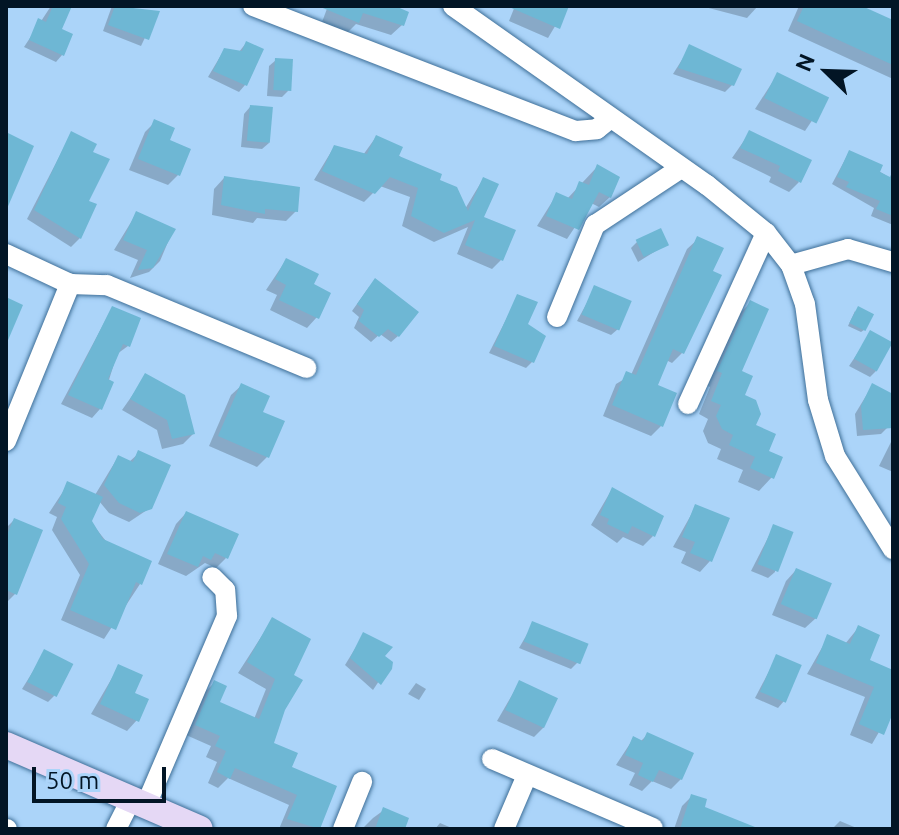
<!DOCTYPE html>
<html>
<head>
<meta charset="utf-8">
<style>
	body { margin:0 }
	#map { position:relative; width:899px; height:835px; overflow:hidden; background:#abd4f9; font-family:Ubuntu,sans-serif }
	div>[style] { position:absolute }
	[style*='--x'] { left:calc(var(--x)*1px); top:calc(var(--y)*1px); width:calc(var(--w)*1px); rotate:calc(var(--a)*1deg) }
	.shadow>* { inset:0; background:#0003 }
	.building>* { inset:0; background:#6eb7d4; transform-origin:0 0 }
	.roads { filter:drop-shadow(0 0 2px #3e6f98) drop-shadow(0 0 2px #3e6f98) }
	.minor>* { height:20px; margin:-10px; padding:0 10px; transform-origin:10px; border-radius:10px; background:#fff }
	.major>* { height:26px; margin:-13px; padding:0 13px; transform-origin:13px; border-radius:13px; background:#e5d8f5 }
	span { translate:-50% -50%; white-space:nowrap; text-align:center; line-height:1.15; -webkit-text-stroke:7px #abd4f9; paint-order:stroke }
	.frame { position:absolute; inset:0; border:8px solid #021525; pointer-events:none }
	.north { position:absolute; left:787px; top:32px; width:80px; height:80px; -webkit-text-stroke:6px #abd4f9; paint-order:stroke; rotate:293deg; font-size:22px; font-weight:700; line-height:32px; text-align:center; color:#021525 }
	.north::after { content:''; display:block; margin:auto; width:28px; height:36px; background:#021525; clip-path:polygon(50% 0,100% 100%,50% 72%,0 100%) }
	.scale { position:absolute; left:32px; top:767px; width:134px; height:36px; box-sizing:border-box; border:4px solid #021525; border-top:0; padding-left:10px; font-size:24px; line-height:28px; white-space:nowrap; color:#021525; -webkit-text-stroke:6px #abd4f9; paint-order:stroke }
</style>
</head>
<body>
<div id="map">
	<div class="shadow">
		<i style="clip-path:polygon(51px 6px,69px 6px,59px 30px,62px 55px,56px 62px,24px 47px)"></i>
		<i style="clip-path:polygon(112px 6px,157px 12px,141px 46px,103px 31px)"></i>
		<i style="clip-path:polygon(328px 6px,389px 6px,402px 25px,391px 35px,356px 24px,347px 33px,322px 22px)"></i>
		<i style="clip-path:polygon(515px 6px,567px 6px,548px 38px,509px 21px)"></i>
		<i style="clip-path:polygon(701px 6px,758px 6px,747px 18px)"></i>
		<i style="clip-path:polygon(799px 6px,857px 6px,893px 22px,893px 79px,788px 31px)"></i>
		<i style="clip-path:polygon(246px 43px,245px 85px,239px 92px,208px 77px,224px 50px,239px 52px)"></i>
		<i style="clip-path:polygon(690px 47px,732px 85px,725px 92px,673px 74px)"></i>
		<i style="clip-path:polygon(276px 60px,288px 91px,282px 97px,267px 96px,269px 66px)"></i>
		<i style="clip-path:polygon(777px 75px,827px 98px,805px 131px,755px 109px)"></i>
		<i style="clip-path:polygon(250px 107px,269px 143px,262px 149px,241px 147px,244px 114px)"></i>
		<i style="clip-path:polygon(155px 122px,178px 175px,168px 185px,129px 170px,145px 132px)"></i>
		<i style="clip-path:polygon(750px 132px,799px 182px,789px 192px,769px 182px,771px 177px,732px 158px)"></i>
		<i style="clip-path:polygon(71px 134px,91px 153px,80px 238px,71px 247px,27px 219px)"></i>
		<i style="clip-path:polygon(376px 137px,465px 209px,483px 179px,482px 218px,501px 260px,492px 269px,457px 254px,468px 227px,434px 242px,402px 226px,410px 197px,380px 186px,364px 202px,314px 180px,334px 147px,363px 155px)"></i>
		<i style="clip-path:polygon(849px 152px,893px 180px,893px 225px,871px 216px,874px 208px,832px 184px)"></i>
		<i style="clip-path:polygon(597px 167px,610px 197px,599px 207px,591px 203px,567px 239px,537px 226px,557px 194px,567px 199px)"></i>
		<i style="clip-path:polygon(224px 178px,296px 211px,286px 221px,257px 218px,253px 223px,212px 215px,214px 189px)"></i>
		<i style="clip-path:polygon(136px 214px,173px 230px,160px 261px,149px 272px,130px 278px,138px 260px,114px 250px)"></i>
		<i style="clip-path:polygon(698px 239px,682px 353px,672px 363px,666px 360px,655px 386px,661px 426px,651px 436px,603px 416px,616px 384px,631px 375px,687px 249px)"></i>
		<i style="clip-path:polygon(638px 241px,667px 244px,638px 262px,631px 248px)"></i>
		<i style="clip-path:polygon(286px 260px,317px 317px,307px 328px,270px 310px,277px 295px,266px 290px)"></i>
		<i style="clip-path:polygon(369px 287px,398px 336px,391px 342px,380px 334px,371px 342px,354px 328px,359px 317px,352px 311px)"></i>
		<i style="clip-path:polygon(595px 288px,618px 329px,611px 335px,577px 321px)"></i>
		<i style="clip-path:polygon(518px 296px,532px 362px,526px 368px,489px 353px)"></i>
		<i style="clip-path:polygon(750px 303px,740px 372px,742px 396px,772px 477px,759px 491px,738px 482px,743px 470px,717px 459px,721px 449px,708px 443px,703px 431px,708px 419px,699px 414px,710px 387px,705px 385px,736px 317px)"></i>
		<i style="clip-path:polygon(112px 308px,128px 346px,117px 354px,100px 409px,92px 418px,61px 404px)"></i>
		<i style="clip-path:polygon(855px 311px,864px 330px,861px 332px,848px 326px)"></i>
		<i style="clip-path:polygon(871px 333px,876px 371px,870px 377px,849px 366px)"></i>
		<i style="clip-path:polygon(146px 376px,193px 434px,183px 444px,162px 449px,157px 430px,122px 410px)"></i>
		<i style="clip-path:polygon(242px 385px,261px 413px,267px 457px,257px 467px,209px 446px,231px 395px)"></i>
		<i style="clip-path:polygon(872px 386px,888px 427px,881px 434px,857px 436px,855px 414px)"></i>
		<i style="clip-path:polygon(893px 438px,893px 472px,879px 466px)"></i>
		<i style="clip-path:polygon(139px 453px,150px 508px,129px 522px,109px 513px,99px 501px,90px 521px,140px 584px,104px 639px,61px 620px,80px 575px,52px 530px,57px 517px,49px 513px,68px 484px,95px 495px,118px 457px,129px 462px)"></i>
		<i style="clip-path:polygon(612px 489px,653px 536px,643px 546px,623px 537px,617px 543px,591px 525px)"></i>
		<i style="clip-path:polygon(696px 506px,728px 520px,710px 561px,700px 572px,681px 563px,686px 552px,673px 547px)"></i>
		<i style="clip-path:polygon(186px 513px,226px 558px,216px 568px,205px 563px,186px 576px,158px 564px,176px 524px)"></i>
		<i style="clip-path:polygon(14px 520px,16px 593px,6px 603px,6px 528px)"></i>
		<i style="clip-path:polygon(774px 526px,775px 572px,768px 578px,751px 571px)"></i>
		<i style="clip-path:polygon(796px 570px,816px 618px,805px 628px,772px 615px,786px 581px)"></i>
		<i style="clip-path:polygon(272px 620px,291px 675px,272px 744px,289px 768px,335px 787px,317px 829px,279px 829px,289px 805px,228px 778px,218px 788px,208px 783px,217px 762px,206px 757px,211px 746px,186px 735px,204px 693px,214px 683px,218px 703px,254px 719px,266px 689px,238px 673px)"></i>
		<i style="clip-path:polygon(533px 624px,578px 662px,571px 669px,519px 648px)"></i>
		<i style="clip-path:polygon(858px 628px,867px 662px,893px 672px,893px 708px,872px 744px,850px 735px,865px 697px,807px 674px,828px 637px,845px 644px)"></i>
		<i style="clip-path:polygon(364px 634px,391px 663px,373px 690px,345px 665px)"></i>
		<i style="clip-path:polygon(45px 652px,54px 696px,48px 702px,22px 689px)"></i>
		<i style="clip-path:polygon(777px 656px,784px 701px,778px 708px,755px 698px)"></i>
		<i style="clip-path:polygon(119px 666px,137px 720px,127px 731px,91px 714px)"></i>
		<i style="clip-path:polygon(416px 683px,426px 689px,419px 700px,408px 694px)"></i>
		<i style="clip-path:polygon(519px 683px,544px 727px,534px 737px,497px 721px)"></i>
		<i style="clip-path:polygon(648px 734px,681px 779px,671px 789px,652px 781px,642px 791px,629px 785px,635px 773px,616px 765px,633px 739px,640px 742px)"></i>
		<i style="clip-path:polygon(692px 796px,702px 809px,736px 829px,674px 829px,682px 806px)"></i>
		<i style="clip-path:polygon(384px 810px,403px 829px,362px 829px,373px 818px)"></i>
		<i style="clip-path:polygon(840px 821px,859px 829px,832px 829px)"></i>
		<i style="clip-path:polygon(440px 823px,454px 829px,435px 829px)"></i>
	</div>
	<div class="building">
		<i style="clip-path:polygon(53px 6px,72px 6px,62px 29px,73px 34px,64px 56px,29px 40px,38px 18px,46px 22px)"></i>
		<i style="clip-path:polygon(115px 6px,160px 11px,149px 40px,108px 25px)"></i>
		<i style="clip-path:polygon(318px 6px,395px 6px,409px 12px,404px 26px,363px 13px,359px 23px)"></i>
		<i style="clip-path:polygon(507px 6px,569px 6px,560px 29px)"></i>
		<i style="clip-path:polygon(804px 6px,862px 6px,893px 20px,893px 65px,797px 21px)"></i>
		<i style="clip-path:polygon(246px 41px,264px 49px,247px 86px,213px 71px,224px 48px,242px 51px)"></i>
		<i style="clip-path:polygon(689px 44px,742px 69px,734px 86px,678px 68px)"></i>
		<i style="left:275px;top:58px;width:18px;height:32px;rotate:3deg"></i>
		<i style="left:777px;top:72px;width:58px;height:29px;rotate:26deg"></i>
		<i style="left:250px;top:105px;width:23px;height:36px;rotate:5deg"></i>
		<i style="clip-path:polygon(154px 119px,175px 128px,170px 140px,191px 149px,180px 176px,138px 159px)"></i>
		<i style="clip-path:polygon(749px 130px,812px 160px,801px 183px,778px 171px,780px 166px,740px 148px)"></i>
		<i style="clip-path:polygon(71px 131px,97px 144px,93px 152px,110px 159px,89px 201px,97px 204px,81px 239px,34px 210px)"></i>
		<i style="clip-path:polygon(6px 132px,34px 146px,6px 211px)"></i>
		<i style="clip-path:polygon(376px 135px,403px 147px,399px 156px,442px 174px,440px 180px,457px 187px,468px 211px,483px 177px,499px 184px,484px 217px,516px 230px,503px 261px,465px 245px,475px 220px,444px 233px,411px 216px,418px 188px,390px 177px,375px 194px,322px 171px,334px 145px,367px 154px)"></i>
		<i style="clip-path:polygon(849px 150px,883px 165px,880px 172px,890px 177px,893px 170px,893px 216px,876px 209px,880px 201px,846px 187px,849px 182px,837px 177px)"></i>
		<i style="clip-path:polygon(597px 164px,620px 177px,611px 198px,599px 192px,579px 230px,546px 216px,556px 192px,572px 199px,579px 181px,589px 185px)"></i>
		<i style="clip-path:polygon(224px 176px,300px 187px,298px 212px,265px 209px,265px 214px,221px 205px)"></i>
		<i style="clip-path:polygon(136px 211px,176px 229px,153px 268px,138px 270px,147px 250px,123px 240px)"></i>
		<i style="left:661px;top:228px;width:19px;height:28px;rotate:65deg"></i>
		<i style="clip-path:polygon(697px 236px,724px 248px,713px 271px,722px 275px,684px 354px,673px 349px,658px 385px,677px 393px,663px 427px,612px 405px,626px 371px,636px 375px)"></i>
		<i style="clip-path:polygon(286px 258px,319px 274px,314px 284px,331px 293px,319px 319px,279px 300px,286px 285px,275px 279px)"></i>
		<i style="clip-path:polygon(375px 278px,419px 312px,399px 337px,388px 329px,379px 337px,359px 321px,364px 310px,357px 304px)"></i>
		<i style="left:594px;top:285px;width:41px;height:32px;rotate:23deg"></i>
		<i style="clip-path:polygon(517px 294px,538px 302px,528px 324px,546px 336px,534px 363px,494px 346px)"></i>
		<i style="clip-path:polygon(6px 297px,23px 305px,6px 345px)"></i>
		<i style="clip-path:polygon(750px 300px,769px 309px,742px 371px,753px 376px,745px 395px,756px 400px,761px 414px,756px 425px,776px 434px,769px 451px,783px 457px,774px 479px,750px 468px,755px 457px,729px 445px,733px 435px,722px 429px,716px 416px,721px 405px,711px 401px,722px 373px,717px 371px)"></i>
		<i style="clip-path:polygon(112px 306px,141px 318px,130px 347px,123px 344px,108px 379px,114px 382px,102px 410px,68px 395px)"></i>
		<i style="left:858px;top:306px;width:18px;height:19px;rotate:27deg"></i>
		<i style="left:870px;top:330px;width:26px;height:33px;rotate:29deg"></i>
		<i style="clip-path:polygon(145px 373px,185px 395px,195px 434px,172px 439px,167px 420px,130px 399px)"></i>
		<i style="clip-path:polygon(241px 383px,270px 396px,263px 412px,285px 421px,269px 458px,218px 436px)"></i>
		<i style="clip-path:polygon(872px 383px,893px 394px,893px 428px,863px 430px,861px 406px)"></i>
		<i style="clip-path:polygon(138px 450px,171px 465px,152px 509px,140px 513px,119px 503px,104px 485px,118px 455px,133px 462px)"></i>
		<i style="clip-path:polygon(67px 481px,103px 497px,92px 521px,103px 539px,152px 561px,142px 585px,136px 582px,116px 630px,70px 610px,89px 564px,61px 519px,66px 507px,58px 503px)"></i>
		<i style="clip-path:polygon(612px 487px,664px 516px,655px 537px,632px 526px,628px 534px,607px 524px,609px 519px,600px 515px)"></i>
		<i style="clip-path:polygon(695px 504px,730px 518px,712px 562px,690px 553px,695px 542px,682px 537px)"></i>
		<i style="clip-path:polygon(186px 511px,239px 534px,228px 559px,215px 553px,211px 560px,203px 556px,198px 567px,167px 554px)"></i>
		<i style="clip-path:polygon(14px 518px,43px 530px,17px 595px,6px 590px,6px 537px)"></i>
		<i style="left:773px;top:524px;width:22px;height:43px;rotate:21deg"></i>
		<i style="left:796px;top:568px;width:39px;height:39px;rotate:23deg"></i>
		<i style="clip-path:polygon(272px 617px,311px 639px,294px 675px,303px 680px,285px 710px,274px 743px,298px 753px,292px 767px,337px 786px,320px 829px,287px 819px,297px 795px,235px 768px,230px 779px,217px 772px,226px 751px,215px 746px,220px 736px,195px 725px,214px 680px,227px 686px,220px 702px,259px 719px,275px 679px,247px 662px)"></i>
		<i style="left:532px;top:621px;width:61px;height:22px;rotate:22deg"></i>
		<i style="clip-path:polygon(858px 625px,880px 635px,870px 660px,893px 670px,893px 713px,884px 735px,859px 724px,874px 687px,816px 663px,827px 634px,850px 644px)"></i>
		<i style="clip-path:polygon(363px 632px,393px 647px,385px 656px,393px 662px,392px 669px,381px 685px,350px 658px)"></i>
		<i style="left:44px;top:649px;width:33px;height:37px;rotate:27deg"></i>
		<i style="left:776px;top:654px;width:28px;height:41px;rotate:23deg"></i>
		<i style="clip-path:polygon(118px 664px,143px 675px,135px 693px,149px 699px,139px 722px,100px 704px)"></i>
		<i style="left:519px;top:680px;width:43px;height:33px;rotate:25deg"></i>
		<i style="clip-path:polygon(647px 732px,694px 753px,682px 780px,659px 770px,653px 782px,638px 775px,643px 763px,625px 755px,633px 736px,643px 741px)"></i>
		<i style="clip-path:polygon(691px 794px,707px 799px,705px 807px,760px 829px,680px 829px)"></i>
		<i style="clip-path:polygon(383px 807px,409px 818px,405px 829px,375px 829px)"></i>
	</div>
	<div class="roads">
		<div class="minor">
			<i style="--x:253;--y:6;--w:346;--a:21.2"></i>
			<i style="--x:576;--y:131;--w:21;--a:-5"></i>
			<i style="--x:597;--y:129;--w:14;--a:-39"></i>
			<i style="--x:453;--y:6;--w:311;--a:35.2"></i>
			<i style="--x:707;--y:185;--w:76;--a:39.1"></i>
			<i style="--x:766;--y:233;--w:41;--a:52"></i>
			<i style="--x:791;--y:265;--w:41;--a:70.3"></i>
			<i style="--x:805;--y:304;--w:97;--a:82.3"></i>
			<i style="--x:818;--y:400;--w:59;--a:73.1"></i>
			<i style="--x:835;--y:456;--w:110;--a:58.1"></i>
			<i style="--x:6;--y:254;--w:71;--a:25.1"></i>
			<i style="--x:70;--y:284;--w:37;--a:2"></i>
			<i style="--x:107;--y:285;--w:216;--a:22.6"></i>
			<i style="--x:791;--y:265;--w:59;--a:-15.7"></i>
			<i style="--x:848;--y:249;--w:47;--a:16.1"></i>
			<i style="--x:557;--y:317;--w:100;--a:-67.6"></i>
			<i style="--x:595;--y:225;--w:103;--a:-33.5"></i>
			<i style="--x:688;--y:404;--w:188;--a:-65.5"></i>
			<i style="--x:6;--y:441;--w:170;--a:-67.8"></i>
			<i style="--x:492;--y:759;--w:175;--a:23.2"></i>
			<i style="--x:146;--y:805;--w:206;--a:-66.8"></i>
			<i style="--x:227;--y:616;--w:26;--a:-94"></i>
			<i style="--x:225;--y:590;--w:18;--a:-135"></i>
			<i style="--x:6;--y:829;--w:1;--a:0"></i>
			<i style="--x:116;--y:829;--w:34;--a:-63"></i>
			<i style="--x:343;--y:829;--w:51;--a:-68"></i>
			<i style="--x:504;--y:829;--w:59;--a:-66.9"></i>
		</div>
		<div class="major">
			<i style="--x:6;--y:745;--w:211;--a:23.4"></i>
		</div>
	</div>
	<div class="frame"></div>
	<div class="north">N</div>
	<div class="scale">50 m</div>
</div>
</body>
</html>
